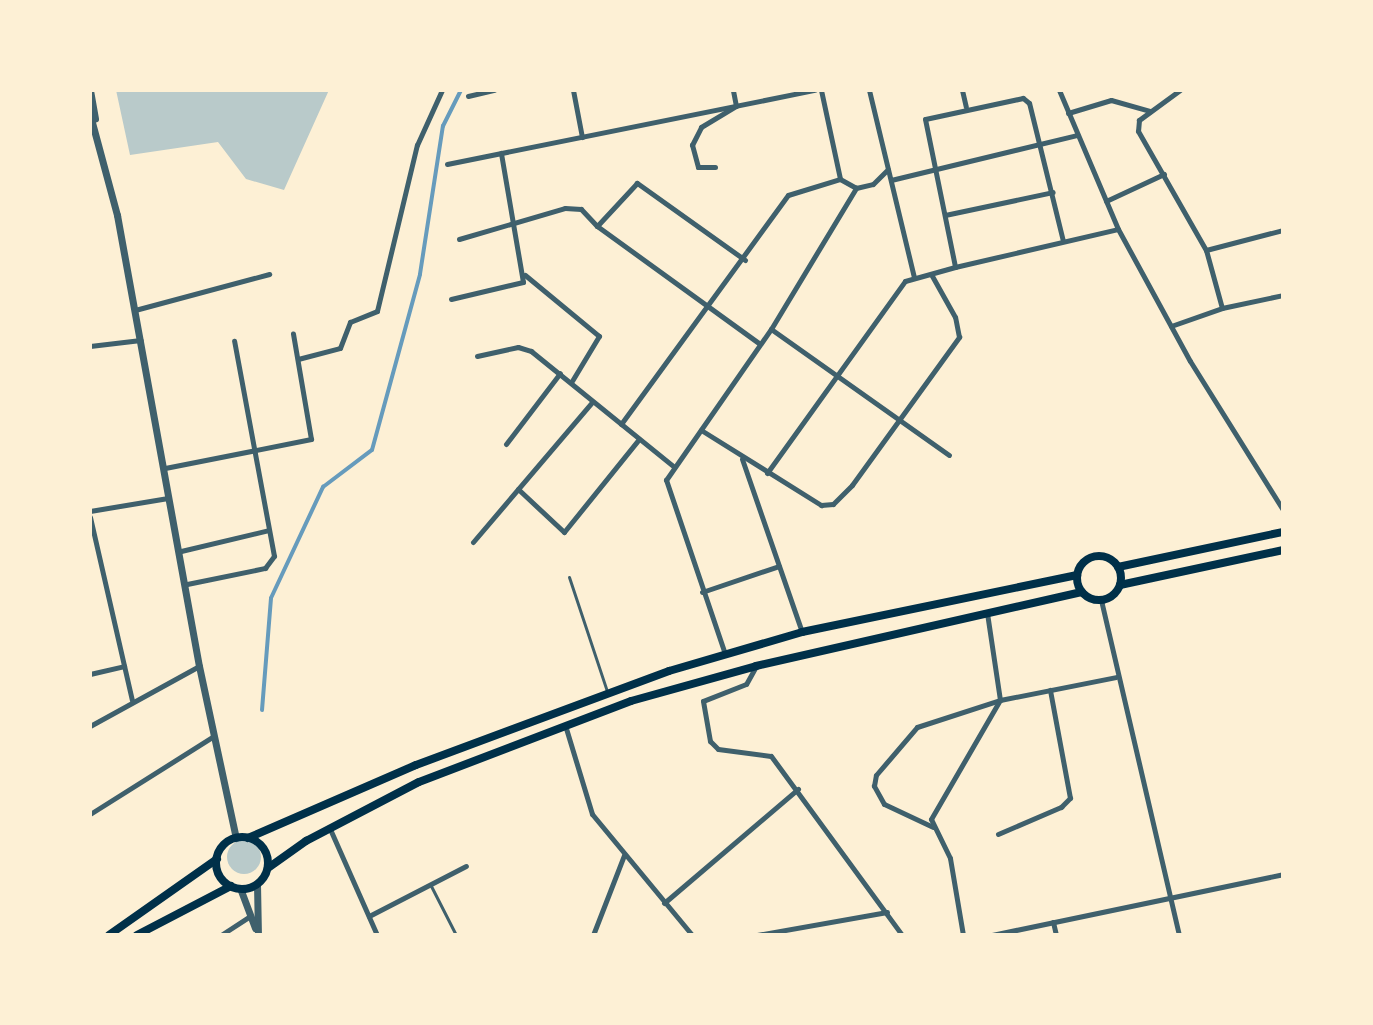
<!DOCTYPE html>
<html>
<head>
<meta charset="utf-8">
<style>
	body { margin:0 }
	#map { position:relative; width:1373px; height:1025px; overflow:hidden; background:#fdf0d5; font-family:Barlow,sans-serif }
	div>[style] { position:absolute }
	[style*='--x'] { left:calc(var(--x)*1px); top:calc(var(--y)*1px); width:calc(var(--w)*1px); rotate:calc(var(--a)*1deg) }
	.green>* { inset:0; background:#b9caca }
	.round { border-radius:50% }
	.stream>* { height:4px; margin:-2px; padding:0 2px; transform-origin:2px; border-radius:2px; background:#669bbc }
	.service>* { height:3px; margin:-1.5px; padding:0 1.5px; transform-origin:1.5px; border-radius:1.5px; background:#3f606c }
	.minor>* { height:5px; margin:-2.5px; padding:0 2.5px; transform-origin:2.5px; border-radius:2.5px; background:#3f606c }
	.tertiary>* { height:7px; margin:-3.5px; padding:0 3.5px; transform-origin:3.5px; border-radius:3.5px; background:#3f606c }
	.primary>* { height:8px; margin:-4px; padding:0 4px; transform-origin:4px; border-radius:4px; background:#003049 }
	.primary>.ring { margin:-4px; padding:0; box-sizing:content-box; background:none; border:8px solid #003049; border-radius:50% }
	span { translate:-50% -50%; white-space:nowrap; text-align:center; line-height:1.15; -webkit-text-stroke:8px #fdf0d5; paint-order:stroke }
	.frame { position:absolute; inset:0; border:92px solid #fdf0d5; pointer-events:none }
</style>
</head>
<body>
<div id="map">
	<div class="green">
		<i style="clip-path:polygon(116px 90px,329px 90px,284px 190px,246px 179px,218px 142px,130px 155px)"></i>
		<i class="round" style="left:227px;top:840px;width:34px;height:34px"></i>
	</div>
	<div class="stream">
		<i style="--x:262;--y:710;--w:112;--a:-85.4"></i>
		<i style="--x:271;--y:598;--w:123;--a:-64.9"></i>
		<i style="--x:323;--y:487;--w:61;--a:-37.1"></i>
		<i style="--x:372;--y:450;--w:182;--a:-74.7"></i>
		<i style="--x:420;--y:274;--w:150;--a:-81.2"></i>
		<i style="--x:443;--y:126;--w:40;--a:-63.4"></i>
	</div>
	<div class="service">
		<i style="--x:569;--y:577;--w:120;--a:71.6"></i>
		<i style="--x:430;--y:884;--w:57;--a:63"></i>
	</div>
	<div class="minor">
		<i style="--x:573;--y:90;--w:48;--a:79.2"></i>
		<i style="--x:821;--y:90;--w:91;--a:77.9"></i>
		<i style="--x:840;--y:179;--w:18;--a:29"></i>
		<i style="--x:869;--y:90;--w:193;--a:76.5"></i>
		<i style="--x:962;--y:90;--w:17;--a:77"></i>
		<i style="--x:1059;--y:90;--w:151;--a:67"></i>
		<i style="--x:1118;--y:229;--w:150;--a:61.4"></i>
		<i style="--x:1190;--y:361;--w:176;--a:58"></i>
		<i style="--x:1180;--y:90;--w:51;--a:143.8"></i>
		<i style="--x:1139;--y:120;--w:11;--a:95"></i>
		<i style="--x:1138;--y:131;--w:137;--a:60.3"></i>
		<i style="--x:1206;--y:250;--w:60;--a:74.6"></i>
		<i style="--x:468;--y:96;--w:27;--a:-13"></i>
		<i style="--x:1068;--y:113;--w:45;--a:-16.8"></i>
		<i style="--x:1111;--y:100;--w:41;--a:15.8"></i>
		<i style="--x:447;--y:164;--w:375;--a:-11.4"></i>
		<i style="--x:715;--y:167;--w:17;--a:180"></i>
		<i style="--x:698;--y:167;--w:23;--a:-105"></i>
		<i style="--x:692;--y:145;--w:20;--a:-63"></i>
		<i style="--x:701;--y:127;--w:41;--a:-31"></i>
		<i style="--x:736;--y:106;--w:16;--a:-101"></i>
		<i style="--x:891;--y:180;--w:191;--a:-13.6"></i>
		<i style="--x:1106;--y:201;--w:64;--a:-25"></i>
		<i style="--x:945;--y:215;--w:110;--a:-12"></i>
		<i style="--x:459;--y:239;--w:110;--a:-16.3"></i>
		<i style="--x:565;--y:208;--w:16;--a:4"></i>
		<i style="--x:581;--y:209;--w:23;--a:47"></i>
		<i style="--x:1063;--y:241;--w:142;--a:-103.8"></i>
		<i style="--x:1029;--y:103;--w:8;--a:-140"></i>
		<i style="--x:1023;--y:98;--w:100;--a:167.9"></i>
		<i style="--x:925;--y:119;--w:151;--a:78.5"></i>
		<i style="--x:955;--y:267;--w:167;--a:-13.1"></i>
		<i style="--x:1206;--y:250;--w:80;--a:-14.6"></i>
		<i style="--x:745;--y:260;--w:133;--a:-144.5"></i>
		<i style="--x:637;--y:183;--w:59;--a:132.9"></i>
		<i style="--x:597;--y:226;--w:201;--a:35.9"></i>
		<i style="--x:525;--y:275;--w:96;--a:39.5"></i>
		<i style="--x:599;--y:336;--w:52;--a:121"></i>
		<i style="--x:451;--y:299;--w:74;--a:-13.3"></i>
		<i style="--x:523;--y:282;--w:131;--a:-99.7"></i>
		<i style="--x:135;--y:310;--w:139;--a:-15"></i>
		<i style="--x:1171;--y:326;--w:54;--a:-19.4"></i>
		<i style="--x:1222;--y:308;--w:62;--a:-12"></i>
		<i style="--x:771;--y:329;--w:218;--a:35.3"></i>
		<i style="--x:90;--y:346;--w:51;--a:-6.7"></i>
		<i style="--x:477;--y:356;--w:42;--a:-12.4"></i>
		<i style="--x:518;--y:347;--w:14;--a:17"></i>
		<i style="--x:531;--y:351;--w:183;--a:39"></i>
		<i style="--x:298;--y:359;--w:43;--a:-14.7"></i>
		<i style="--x:340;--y:348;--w:28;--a:-69"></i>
		<i style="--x:350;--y:322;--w:29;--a:-22"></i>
		<i style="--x:377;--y:311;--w:171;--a:-76.5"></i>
		<i style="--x:417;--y:145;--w:60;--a:-65.6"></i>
		<i style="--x:621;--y:424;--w:283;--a:-53.9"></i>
		<i style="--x:788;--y:195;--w:54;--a:-17.1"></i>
		<i style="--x:701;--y:430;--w:142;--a:32"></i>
		<i style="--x:821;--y:505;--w:12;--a:-5"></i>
		<i style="--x:833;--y:504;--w:27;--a:-45"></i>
		<i style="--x:852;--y:485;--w:183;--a:-54.1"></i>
		<i style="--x:959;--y:337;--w:20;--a:-101"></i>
		<i style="--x:955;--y:317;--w:49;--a:-119.2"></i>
		<i style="--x:506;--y:444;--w:89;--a:-52.7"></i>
		<i style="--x:742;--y:459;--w:183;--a:70.9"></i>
		<i style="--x:165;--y:468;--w:149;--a:-11.2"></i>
		<i style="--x:311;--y:439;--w:107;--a:-99.7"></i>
		<i style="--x:767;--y:473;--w:236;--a:-54.3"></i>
		<i style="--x:905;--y:281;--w:52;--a:-15.6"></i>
		<i style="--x:518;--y:489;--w:63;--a:43.1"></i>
		<i style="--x:564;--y:532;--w:119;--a:-51.1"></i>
		<i style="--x:90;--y:511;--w:79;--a:-9.5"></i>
		<i style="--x:90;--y:517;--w:188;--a:77.1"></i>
		<i style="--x:473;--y:542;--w:184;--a:-49.6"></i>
		<i style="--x:181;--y:551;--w:90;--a:-13.4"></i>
		<i style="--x:187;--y:584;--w:80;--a:-11.6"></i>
		<i style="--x:265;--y:568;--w:15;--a:-53"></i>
		<i style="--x:274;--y:556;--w:219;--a:-100.5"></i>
		<i style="--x:702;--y:592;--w:81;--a:-18.7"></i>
		<i style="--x:1101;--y:600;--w:344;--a:76.9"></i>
		<i style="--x:725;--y:654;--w:184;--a:-108.7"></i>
		<i style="--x:666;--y:480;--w:184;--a:-55.2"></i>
		<i style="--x:771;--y:329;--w:165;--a:-58.9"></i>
		<i style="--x:856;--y:188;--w:17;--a:-13"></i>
		<i style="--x:873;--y:184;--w:21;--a:-45"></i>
		<i style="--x:755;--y:668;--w:18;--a:119"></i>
		<i style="--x:746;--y:684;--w:46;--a:158.4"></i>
		<i style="--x:703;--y:701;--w:41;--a:80.1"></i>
		<i style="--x:710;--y:741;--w:11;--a:45"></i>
		<i style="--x:718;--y:749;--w:53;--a:7.5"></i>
		<i style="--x:771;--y:756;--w:222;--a:53.8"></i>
		<i style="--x:90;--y:674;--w:35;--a:-13"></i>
		<i style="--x:565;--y:725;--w:93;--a:73.1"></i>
		<i style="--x:592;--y:814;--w:157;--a:50.4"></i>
		<i style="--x:90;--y:726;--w:124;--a:-28.8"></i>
		<i style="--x:90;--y:814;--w:146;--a:-32.2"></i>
		<i style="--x:933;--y:827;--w:54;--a:-154.9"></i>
		<i style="--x:884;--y:804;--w:21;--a:-119"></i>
		<i style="--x:874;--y:786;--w:11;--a:-80"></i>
		<i style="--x:876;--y:775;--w:63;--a:-49.5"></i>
		<i style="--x:917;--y:727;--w:87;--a:-18"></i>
		<i style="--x:1000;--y:700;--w:118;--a:-11.2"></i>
		<i style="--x:330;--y:829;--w:116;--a:66.1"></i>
		<i style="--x:998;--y:834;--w:69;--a:-23.2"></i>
		<i style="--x:1061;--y:807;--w:13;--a:-45"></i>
		<i style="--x:1070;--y:798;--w:110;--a:-100.5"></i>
		<i style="--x:664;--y:903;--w:176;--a:-40.4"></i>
		<i style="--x:369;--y:916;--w:109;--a:-27.3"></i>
		<i style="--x:1053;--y:922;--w:13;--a:77"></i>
		<i style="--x:221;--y:935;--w:35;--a:-33"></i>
		<i style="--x:593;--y:935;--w:86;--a:-68.8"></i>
		<i style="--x:757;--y:935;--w:132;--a:-10"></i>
		<i style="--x:963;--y:935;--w:78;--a:-99.6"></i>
		<i style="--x:950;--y:858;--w:43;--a:-116"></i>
		<i style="--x:931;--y:819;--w:138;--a:-59.9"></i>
		<i style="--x:1000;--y:700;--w:88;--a:-98.5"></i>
		<i style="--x:992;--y:935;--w:297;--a:-11.8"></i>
	</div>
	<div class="tertiary">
		<i style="--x:90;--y:90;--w:29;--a:80"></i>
		<i style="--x:90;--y:115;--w:104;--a:74.9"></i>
		<i style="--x:117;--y:215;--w:458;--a:79.7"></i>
		<i style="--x:199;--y:666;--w:176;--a:77.9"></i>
		<i style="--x:257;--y:884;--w:51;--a:88.9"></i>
		<i style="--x:240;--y:888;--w:43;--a:69.4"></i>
	</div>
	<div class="primary">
		<i class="ring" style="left:1077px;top:556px;width:36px;height:36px"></i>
		<i style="--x:1118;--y:567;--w:169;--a:-12"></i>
		<i style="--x:1120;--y:585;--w:167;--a:-12.1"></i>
		<i class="ring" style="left:216px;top:837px;width:44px;height:44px"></i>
		<i style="--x:248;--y:838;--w:183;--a:-23.5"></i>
		<i style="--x:416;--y:765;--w:270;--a:-20.4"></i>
		<i style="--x:669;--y:671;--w:139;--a:-16.3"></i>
		<i style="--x:802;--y:632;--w:281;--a:-11.7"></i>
		<i style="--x:268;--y:868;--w:47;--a:-35.4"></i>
		<i style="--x:306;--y:841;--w:127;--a:-27.6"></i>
		<i style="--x:419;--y:782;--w:227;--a:-20.9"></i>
		<i style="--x:631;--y:701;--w:130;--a:-15.6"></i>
		<i style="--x:756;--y:666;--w:334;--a:-12.8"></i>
		<i style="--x:109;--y:935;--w:132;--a:-35.1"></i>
		<i style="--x:137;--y:935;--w:106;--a:-27.5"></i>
	</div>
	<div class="frame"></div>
</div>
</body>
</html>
